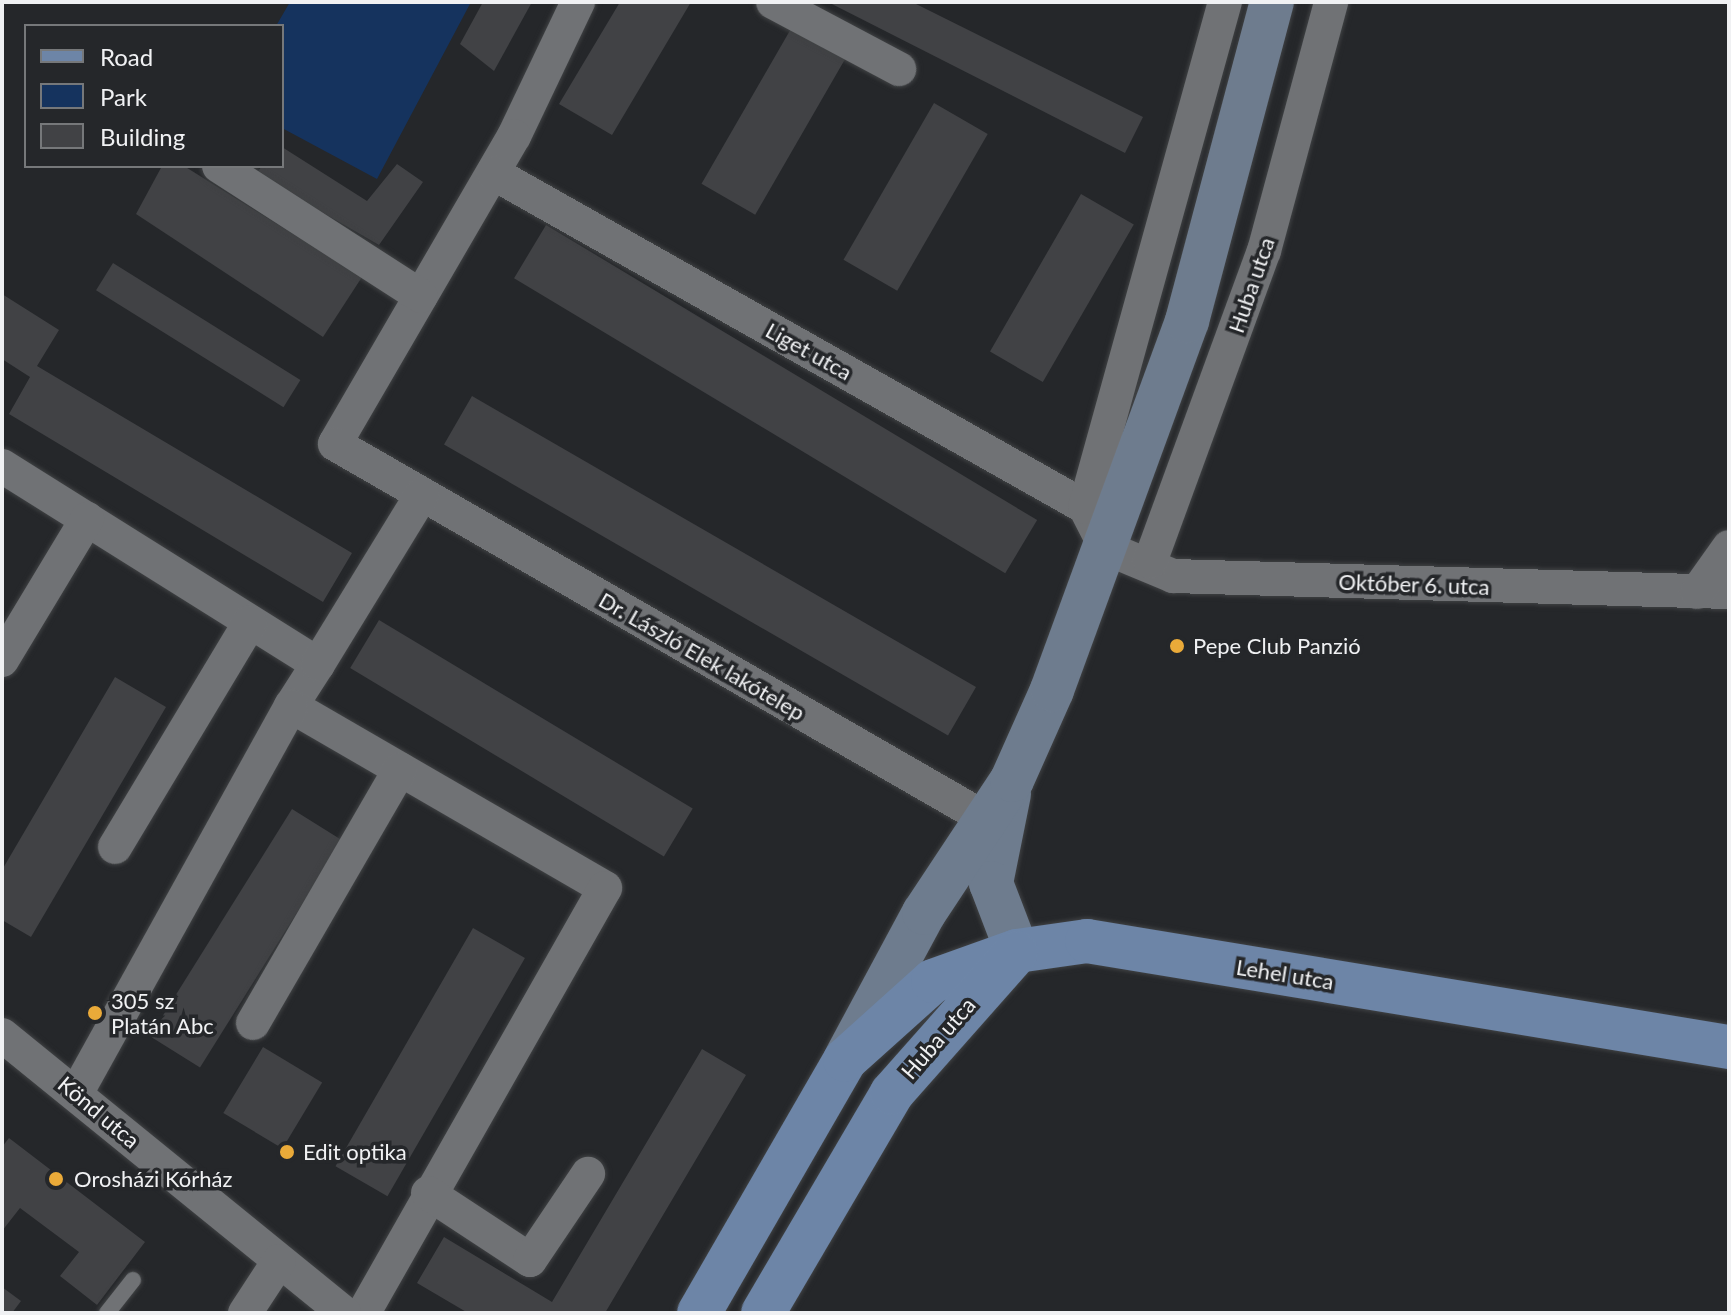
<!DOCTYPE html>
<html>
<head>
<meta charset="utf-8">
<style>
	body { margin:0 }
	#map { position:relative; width:1731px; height:1315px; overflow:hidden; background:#25272a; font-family:Lato,sans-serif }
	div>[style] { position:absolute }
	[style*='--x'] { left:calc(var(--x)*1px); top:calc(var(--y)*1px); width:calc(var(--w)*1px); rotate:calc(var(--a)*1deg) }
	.green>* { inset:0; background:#15335e }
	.building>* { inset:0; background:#414245; transform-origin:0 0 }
	.roads { filter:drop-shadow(0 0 2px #404244) drop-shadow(0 0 2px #404244) }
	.service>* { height:16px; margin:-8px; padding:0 8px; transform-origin:8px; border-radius:8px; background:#707275 }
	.minor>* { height:34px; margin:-17px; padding:0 17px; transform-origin:17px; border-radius:17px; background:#707275 }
	.secondary>* { height:44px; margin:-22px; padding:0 22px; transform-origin:22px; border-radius:22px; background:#6e7c8e }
	.primary>* { height:44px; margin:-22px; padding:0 22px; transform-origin:22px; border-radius:22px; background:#6d85a7 }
	.dots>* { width:22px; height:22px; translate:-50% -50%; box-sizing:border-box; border:4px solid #25272a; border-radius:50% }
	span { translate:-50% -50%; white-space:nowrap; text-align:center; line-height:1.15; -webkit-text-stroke:7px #25272a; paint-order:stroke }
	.street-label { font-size:22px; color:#f0f1f3 }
	.poi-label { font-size:22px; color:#f0f1f3 }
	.left { translate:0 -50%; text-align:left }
	.frame { position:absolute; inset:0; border:4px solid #f0f1f3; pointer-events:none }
	.legend { position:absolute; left:24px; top:24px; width:260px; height:144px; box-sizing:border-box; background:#25272a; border:2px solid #76787a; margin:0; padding:10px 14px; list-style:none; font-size:24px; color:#f0f1f3 }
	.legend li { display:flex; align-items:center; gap:16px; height:40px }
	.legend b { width:40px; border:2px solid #76787a }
</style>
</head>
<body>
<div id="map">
	<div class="green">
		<i style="clip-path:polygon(290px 2px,471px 2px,377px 179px,282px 128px,282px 26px,276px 26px)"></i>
	</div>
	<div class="building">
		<i style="clip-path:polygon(483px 2px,532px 2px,494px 71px,460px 44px)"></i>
		<i style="clip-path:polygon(620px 2px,691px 2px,612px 135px,559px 104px)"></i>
		<i style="clip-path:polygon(828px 2px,912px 2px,1143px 117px,1125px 153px)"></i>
		<i style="left:792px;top:27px;width:62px;height:181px;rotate:30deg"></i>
		<i style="left:934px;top:103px;width:62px;height:181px;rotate:30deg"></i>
		<i style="clip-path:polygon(282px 147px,367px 201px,397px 164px,423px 182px,379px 245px,256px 174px,262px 166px,282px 166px)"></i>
		<i style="clip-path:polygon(162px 166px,184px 166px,362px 277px,323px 337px,136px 214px)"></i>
		<i style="left:1081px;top:194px;width:61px;height:182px;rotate:30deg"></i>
		<i style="left:546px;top:225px;width:573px;height:62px;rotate:31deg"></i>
		<i style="left:113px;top:263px;width:221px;height:32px;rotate:32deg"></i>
		<i style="clip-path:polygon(2px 294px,59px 330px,37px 366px,352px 553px,323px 602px,9px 414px,30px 377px,2px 359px)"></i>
		<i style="left:472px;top:396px;width:582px;height:56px;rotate:30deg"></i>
		<i style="left:379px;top:620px;width:366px;height:56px;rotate:31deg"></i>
		<i style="clip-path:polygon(115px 677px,166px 707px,31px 937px,2px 920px,2px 870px)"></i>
		<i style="left:292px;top:809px;width:59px;height:268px;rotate:32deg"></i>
		<i style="left:473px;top:928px;width:60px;height:275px;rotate:30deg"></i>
		<i style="left:263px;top:1047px;width:69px;height:77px;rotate:31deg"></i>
		<i style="clip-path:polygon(702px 1049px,746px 1075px,605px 1313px,468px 1313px,417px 1283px,444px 1237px,552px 1302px)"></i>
		<i style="clip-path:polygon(9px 1138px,145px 1242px,97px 1305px,60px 1276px,79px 1252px,20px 1208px,2px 1231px,2px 1147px)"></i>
		<i style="clip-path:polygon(2px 1287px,21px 1301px,12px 1313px,2px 1313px)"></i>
	</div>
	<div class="roads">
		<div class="service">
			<i style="--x:107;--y:1313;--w:42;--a:-51.8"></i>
		</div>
		<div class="minor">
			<i style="--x:578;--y:2;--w:148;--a:115.5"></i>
			<i style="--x:514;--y:136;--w:356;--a:120.2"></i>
			<i style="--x:335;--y:444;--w:748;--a:29.93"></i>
			<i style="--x:773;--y:2;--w:143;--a:28"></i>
			<i style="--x:219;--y:166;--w:240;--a:32.8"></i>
			<i style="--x:493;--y:173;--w:680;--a:29.43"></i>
			<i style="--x:1085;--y:507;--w:46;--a:62.9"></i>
			<i style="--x:1106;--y:548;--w:73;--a:22.7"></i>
			<i style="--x:1173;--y:576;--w:556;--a:1.65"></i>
			<i style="--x:2;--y:466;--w:373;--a:32.1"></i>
			<i style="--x:318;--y:664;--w:50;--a:122.7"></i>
			<i style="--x:291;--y:706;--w:363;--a:30.1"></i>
			<i style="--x:605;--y:888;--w:489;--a:119.6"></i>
			<i style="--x:1085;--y:507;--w:524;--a:-74.51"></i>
			<i style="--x:1150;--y:562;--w:331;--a:-69.9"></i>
			<i style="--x:1264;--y:251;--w:258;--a:-74.9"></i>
			<i style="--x:1697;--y:592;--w:55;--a:-54.6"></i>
			<i style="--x:2;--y:660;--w:165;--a:-58.9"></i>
			<i style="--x:318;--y:664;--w:199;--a:-58.5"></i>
			<i style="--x:115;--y:847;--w:262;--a:-59"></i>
			<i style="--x:253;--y:1023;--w:293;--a:-59.9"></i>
			<i style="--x:2;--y:1035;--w:441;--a:39.1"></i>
			<i style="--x:77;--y:1092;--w:441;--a:-61"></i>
			<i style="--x:428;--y:1193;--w:122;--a:33.3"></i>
			<i style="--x:530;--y:1260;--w:104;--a:-56"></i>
			<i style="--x:245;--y:1313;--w:62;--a:-56.8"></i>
		</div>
		<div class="secondary">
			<i style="--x:1009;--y:794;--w:91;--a:101.4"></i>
			<i style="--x:991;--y:883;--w:73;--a:69.1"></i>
			<i style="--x:848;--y:1054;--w:160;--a:-61.7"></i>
			<i style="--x:924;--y:913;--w:159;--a:-56.5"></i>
			<i style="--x:1012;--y:780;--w:98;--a:-66"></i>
			<i style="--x:1052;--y:690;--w:393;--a:-69.9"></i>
			<i style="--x:1187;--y:321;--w:330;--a:-75.1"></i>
		</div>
		<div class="primary">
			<i style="--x:699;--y:1313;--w:292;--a:-60"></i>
			<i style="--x:845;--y:1060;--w:118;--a:-41.9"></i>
			<i style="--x:933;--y:981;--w:89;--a:-19.7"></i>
			<i style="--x:1017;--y:951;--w:71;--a:-8.1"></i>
			<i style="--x:1087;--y:941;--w:651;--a:9.38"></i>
			<i style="--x:763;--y:1313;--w:255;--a:-59.6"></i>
			<i style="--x:892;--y:1093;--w:187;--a:-48.5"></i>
		</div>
	</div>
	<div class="dots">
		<i style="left:1177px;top:646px;background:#eaaa39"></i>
		<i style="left:95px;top:1013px;background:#eaaa39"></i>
		<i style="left:287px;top:1152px;background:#eaaa39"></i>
		<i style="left:56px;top:1179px;background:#eaaa39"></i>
	</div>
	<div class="street-label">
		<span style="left:1251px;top:285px;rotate:-71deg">Huba utca</span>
		<span style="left:809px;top:351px;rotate:29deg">Liget utca</span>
		<span style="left:1414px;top:584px;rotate:2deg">Október 6. utca</span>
		<span style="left:702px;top:656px;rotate:30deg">Dr. László Elek lakótelep</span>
		<span style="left:1285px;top:974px;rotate:9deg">Lehel utca</span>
		<span style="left:938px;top:1038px;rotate:-49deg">Huba utca</span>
		<span style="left:99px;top:1112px;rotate:40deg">Könd utca</span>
	</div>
	<div class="poi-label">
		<span class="left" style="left:1193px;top:646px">Pepe Club Panzió</span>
		<span class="left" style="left:111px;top:1013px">305 sz<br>Platán Abc</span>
		<span class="left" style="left:303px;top:1152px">Edit optika</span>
		<span class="left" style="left:74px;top:1179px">Orosházi Kórház</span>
	</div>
	<div class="frame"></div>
	<ul class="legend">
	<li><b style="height:10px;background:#6d85a7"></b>Road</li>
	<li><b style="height:22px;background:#15335e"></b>Park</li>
	<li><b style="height:22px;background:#414245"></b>Building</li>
	</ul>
</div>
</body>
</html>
